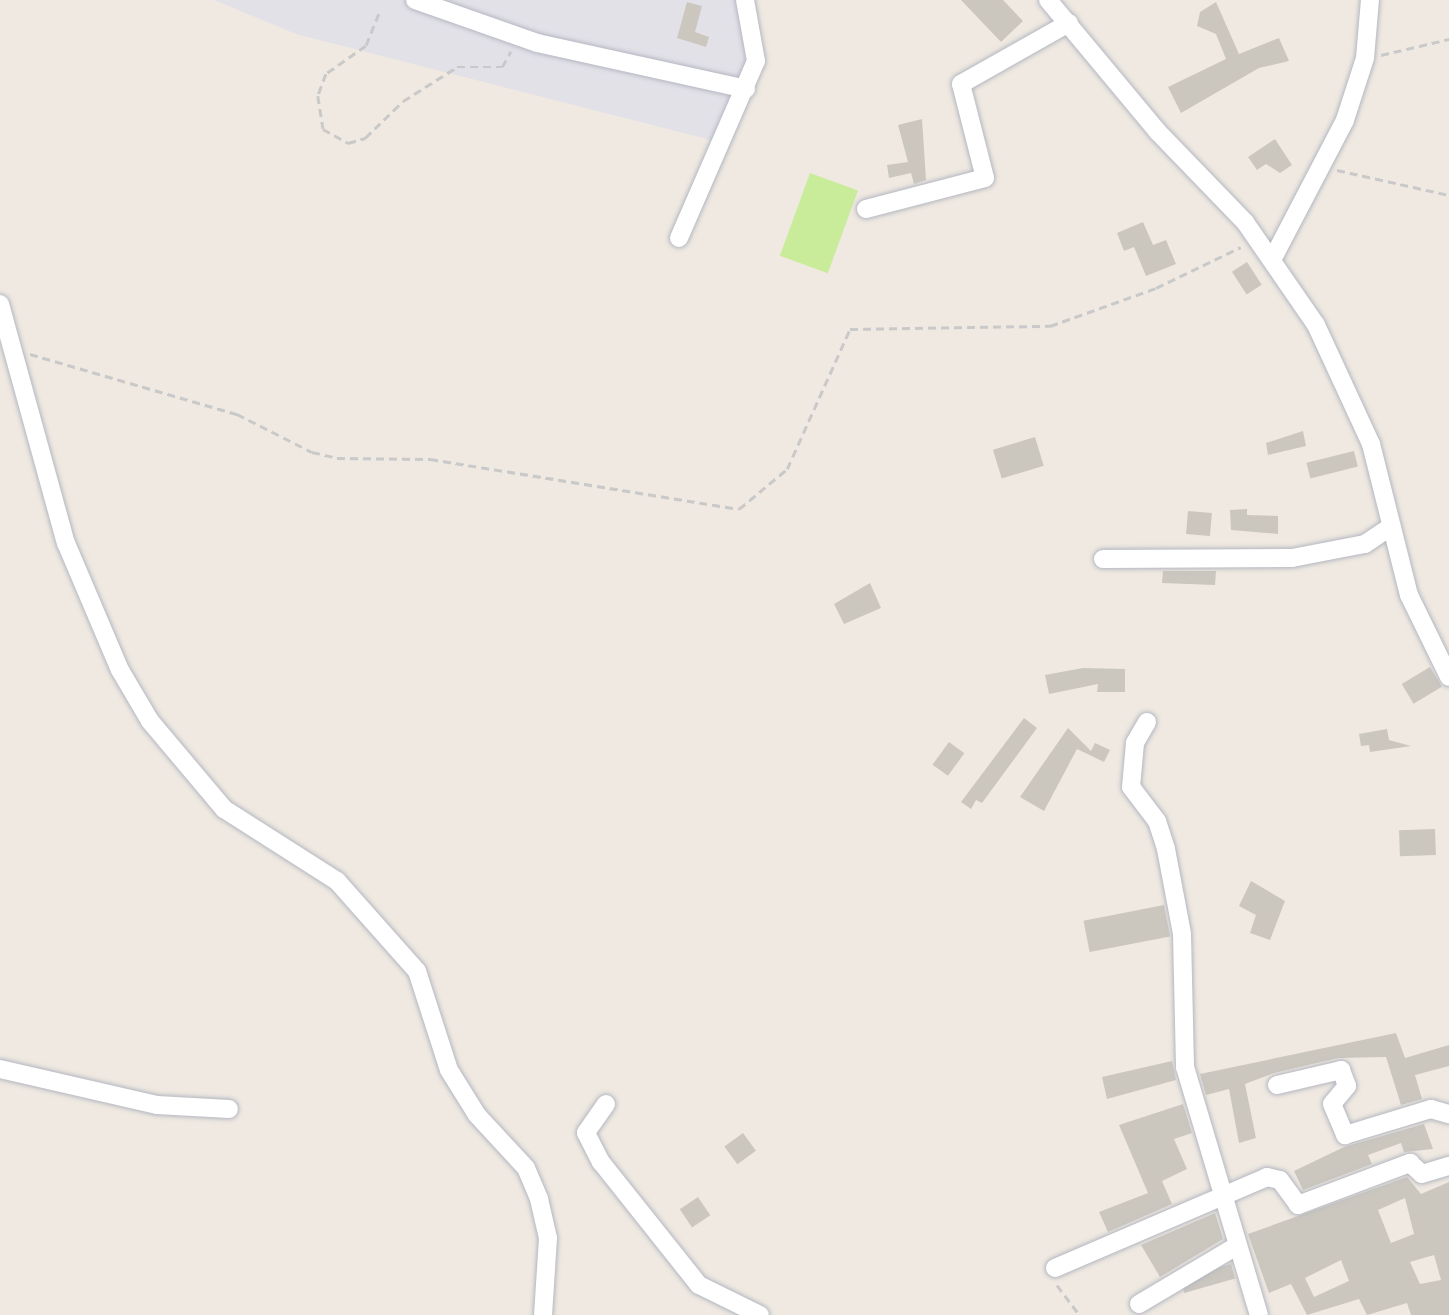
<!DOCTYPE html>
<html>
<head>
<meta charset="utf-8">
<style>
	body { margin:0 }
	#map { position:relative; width:1449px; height:1315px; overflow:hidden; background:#efe9e1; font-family:Lato,sans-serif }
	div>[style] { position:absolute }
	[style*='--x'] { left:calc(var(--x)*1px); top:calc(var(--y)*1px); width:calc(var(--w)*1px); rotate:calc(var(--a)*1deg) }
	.industrial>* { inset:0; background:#e3e1e8 }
	.pitch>* { inset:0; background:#c9ec9a; transform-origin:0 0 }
	.building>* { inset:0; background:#cbc7bf; transform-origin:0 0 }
	.path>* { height:2.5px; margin-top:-1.25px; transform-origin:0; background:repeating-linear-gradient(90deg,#c9c9c9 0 8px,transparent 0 13px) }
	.roads { filter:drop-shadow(0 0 2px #b4b7c1) drop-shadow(0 0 2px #b4b7c1) }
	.minor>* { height:18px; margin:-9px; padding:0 9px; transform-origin:9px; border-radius:9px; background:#fff }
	span { translate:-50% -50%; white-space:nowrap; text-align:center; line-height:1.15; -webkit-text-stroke:8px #fff; paint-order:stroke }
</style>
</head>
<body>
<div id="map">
	<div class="industrial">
		<i style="clip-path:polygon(214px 0,744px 0,749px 61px,715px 141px,296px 34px)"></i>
	</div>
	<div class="pitch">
		<i style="left:810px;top:173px;width:51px;height:88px;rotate:20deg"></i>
	</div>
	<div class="building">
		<i style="clip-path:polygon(961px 0,1003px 0,1023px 21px,1001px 42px)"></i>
		<i style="clip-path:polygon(687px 2px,702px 6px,695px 32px,709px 37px,706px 47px,677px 38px)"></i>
		<i style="clip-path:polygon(1216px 2px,1239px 54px,1279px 38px,1289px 61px,1259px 68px,1181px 113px,1168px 87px,1226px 59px,1216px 34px,1197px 26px,1200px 12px)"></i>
		<i style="clip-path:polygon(922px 119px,926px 180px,914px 184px,911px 173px,889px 178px,887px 165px,908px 162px,898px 125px)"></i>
		<i style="clip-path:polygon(1275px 139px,1292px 165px,1280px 173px,1266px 164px,1257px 170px,1248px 157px)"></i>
		<i style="clip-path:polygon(1143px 222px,1153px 245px,1166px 240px,1176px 264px,1146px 276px,1134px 247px,1124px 251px,1117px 233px)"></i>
		<i style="left:1247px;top:262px;width:27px;height:18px;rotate:57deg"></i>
		<i style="clip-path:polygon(1303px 431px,1306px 446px,1268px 455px,1266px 443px)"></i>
		<i style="left:1035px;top:437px;width:30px;height:44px;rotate:73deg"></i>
		<i style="left:1354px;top:451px;width:16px;height:49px;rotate:76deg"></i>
		<i style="clip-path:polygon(1247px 509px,1247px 515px,1278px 516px,1278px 534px,1231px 530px,1230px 510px)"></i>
		<i style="left:1188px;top:511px;width:24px;height:23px;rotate:5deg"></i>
		<i style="clip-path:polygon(1163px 571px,1216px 571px,1215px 585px,1162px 583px)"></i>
		<i style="clip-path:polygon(870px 583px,881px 608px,844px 624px,834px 604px)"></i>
		<i style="left:1430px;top:667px;width:23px;height:33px;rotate:59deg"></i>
		<i style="clip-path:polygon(1083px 668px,1125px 669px,1125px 692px,1097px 692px,1098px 684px,1049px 694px,1045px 675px)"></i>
		<i style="clip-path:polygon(1024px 718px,1037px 728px,982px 803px,976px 800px,971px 809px,961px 802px)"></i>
		<i style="clip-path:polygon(1068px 728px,1091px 751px,1095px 743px,1110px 750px,1104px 762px,1077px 749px,1044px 811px,1020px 797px)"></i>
		<i style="clip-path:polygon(1387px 729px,1389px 740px,1411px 746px,1370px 752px,1369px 745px,1361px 746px,1359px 734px)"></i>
		<i style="left:949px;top:742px;width:19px;height:28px;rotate:36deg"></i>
		<i style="left:1435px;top:829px;width:26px;height:36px;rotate:88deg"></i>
		<i style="clip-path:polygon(1251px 881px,1285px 901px,1270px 940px,1250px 933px,1256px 915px,1239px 906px)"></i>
		<i style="left:1164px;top:905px;width:32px;height:82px;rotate:79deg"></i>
		<i style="clip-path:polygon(1396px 1033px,1405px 1058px,1449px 1045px,1449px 1066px,1415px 1075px,1422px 1099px,1401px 1105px,1386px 1057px,1338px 1058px,1274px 1073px,1245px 1084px,1256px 1138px,1239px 1143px,1229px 1089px,1206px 1095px,1200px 1074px)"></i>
		<i style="clip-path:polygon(1172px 1061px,1176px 1080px,1107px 1099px,1102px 1077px)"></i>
		<i style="clip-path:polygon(1183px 1104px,1192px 1133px,1174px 1139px,1187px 1169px,1162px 1181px,1172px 1204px,1108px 1232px,1099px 1212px,1148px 1193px,1119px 1125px)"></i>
		<i style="clip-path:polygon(1424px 1124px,1433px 1149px,1404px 1152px,1401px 1143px,1368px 1155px,1372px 1164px,1303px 1190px,1294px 1171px,1344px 1147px)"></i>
		<i style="left:743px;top:1133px;width:22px;height:23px;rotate:54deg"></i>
		<i style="clip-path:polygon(evenodd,1407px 1177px,1421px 1194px,1449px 1182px,1449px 1315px,1411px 1315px,1407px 1303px,1367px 1315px,1359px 1299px,1307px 1315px,1291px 1284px,1269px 1293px,1248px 1234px,1407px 1177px,1405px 1198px,1414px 1234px,1391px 1243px,1378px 1210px,1405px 1198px,1407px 1177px,1434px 1255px,1441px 1280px,1420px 1284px,1410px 1262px,1434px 1255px,1407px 1177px,1341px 1260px,1349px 1281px,1314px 1297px,1305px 1278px,1341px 1260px)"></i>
		<i style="left:698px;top:1197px;width:22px;height:22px;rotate:56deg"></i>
		<i style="clip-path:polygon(1215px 1213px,1223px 1239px,1160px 1277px,1141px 1245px)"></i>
		<i style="left:1231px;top:1264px;width:15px;height:53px;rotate:74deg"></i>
	</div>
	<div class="path">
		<i style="--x:379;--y:14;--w:35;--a:112"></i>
		<i style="--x:366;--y:46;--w:49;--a:145"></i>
		<i style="--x:326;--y:74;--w:23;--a:110"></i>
		<i style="--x:318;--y:96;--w:33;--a:81"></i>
		<i style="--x:323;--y:129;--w:29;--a:29"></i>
		<i style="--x:348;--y:143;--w:18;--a:-16"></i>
		<i style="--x:365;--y:138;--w:53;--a:-44.2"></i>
		<i style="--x:403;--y:101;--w:64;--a:-32.2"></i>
		<i style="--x:457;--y:67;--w:45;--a:0"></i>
		<i style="--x:502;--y:67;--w:18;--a:-61"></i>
		<i style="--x:1381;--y:55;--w:70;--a:-13.2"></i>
		<i style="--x:1337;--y:170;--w:115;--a:12.6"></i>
		<i style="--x:30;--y:354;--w:216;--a:16.2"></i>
		<i style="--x:237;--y:414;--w:84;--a:26.9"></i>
		<i style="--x:312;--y:452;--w:26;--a:13"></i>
		<i style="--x:337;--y:458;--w:93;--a:0.6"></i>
		<i style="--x:430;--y:459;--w:313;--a:9.2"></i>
		<i style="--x:739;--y:509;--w:62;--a:-39.8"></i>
		<i style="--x:787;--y:469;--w:154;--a:-65.8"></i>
		<i style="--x:850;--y:329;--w:200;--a:-0.9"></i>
		<i style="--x:1050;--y:326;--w:113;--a:-19.7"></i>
		<i style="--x:1156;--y:288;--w:94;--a:-25.8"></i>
		<i style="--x:1057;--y:1285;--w:38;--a:53"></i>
	</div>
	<div class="roads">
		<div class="minor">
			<i style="--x:415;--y:0;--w:129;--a:19.4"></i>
			<i style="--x:537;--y:43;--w:214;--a:12.4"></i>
			<i style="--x:1048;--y:0;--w:170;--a:50.2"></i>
			<i style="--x:1157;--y:131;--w:127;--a:46"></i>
			<i style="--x:1245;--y:222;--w:125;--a:55.4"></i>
			<i style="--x:1316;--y:325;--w:131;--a:65.2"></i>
			<i style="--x:1371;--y:444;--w:156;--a:75.9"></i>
			<i style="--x:1409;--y:595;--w:91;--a:64"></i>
			<i style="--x:866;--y:209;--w:123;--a:-14.6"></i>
			<i style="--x:985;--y:178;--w:97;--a:-104.3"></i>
			<i style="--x:961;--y:84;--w:124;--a:-29.5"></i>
			<i style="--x:679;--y:238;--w:193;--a:-66.5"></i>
			<i style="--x:756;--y:61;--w:62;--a:-100.2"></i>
			<i style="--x:1273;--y:258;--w:156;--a:-62.4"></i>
			<i style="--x:1345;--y:120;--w:65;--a:-72.1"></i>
			<i style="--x:1365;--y:58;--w:58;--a:-85.1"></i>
			<i style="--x:0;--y:304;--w:248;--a:74.6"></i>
			<i style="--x:66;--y:543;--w:138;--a:67"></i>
			<i style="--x:120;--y:670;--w:59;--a:59.5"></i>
			<i style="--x:150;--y:721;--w:115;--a:49.9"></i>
			<i style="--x:224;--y:809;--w:134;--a:32.5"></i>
			<i style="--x:337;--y:881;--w:120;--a:48.4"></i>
			<i style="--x:417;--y:971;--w:104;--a:72.1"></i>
			<i style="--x:449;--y:1070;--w:53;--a:58.1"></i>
			<i style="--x:477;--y:1115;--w:72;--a:47.2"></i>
			<i style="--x:526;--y:1168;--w:34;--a:67"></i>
			<i style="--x:539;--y:1199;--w:40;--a:77"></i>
			<i style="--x:548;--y:1238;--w:77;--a:93.7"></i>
			<i style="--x:1103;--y:559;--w:189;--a:-0.3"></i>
			<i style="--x:1292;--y:558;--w:74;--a:-10.9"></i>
			<i style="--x:1365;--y:544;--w:32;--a:-34"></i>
			<i style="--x:1147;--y:722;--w:24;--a:120"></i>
			<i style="--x:1135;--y:743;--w:44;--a:95.2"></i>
			<i style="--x:1131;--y:787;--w:43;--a:52.6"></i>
			<i style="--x:1157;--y:821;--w:29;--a:72"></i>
			<i style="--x:1166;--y:849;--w:86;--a:79.3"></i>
			<i style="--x:1182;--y:934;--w:133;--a:88.7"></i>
			<i style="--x:1185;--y:1067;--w:259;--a:73.4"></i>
			<i style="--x:0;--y:1069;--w:161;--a:12.9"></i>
			<i style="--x:157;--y:1105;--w:72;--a:3.2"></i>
			<i style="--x:1277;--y:1085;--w:66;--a:-13.2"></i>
			<i style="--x:1341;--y:1070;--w:17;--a:69"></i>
			<i style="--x:1347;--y:1086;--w:23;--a:130"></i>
			<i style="--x:1332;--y:1104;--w:34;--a:67"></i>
			<i style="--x:1345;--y:1135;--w:90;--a:-16.8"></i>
			<i style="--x:1431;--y:1109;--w:19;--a:16"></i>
			<i style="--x:606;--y:1104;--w:35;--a:125"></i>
			<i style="--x:586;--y:1133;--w:33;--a:63"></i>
			<i style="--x:601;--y:1162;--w:157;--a:51.5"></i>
			<i style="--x:699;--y:1285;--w:68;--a:26.2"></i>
			<i style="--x:1055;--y:1268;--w:231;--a:-23.2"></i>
			<i style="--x:1267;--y:1177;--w:13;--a:13"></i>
			<i style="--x:1280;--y:1180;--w:31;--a:54"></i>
			<i style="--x:1298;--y:1205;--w:120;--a:-20.6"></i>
			<i style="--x:1410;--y:1163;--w:16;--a:43"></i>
			<i style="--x:1422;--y:1174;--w:28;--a:-17"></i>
			<i style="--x:1139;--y:1304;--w:112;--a:-30.7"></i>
		</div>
	</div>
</div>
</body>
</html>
